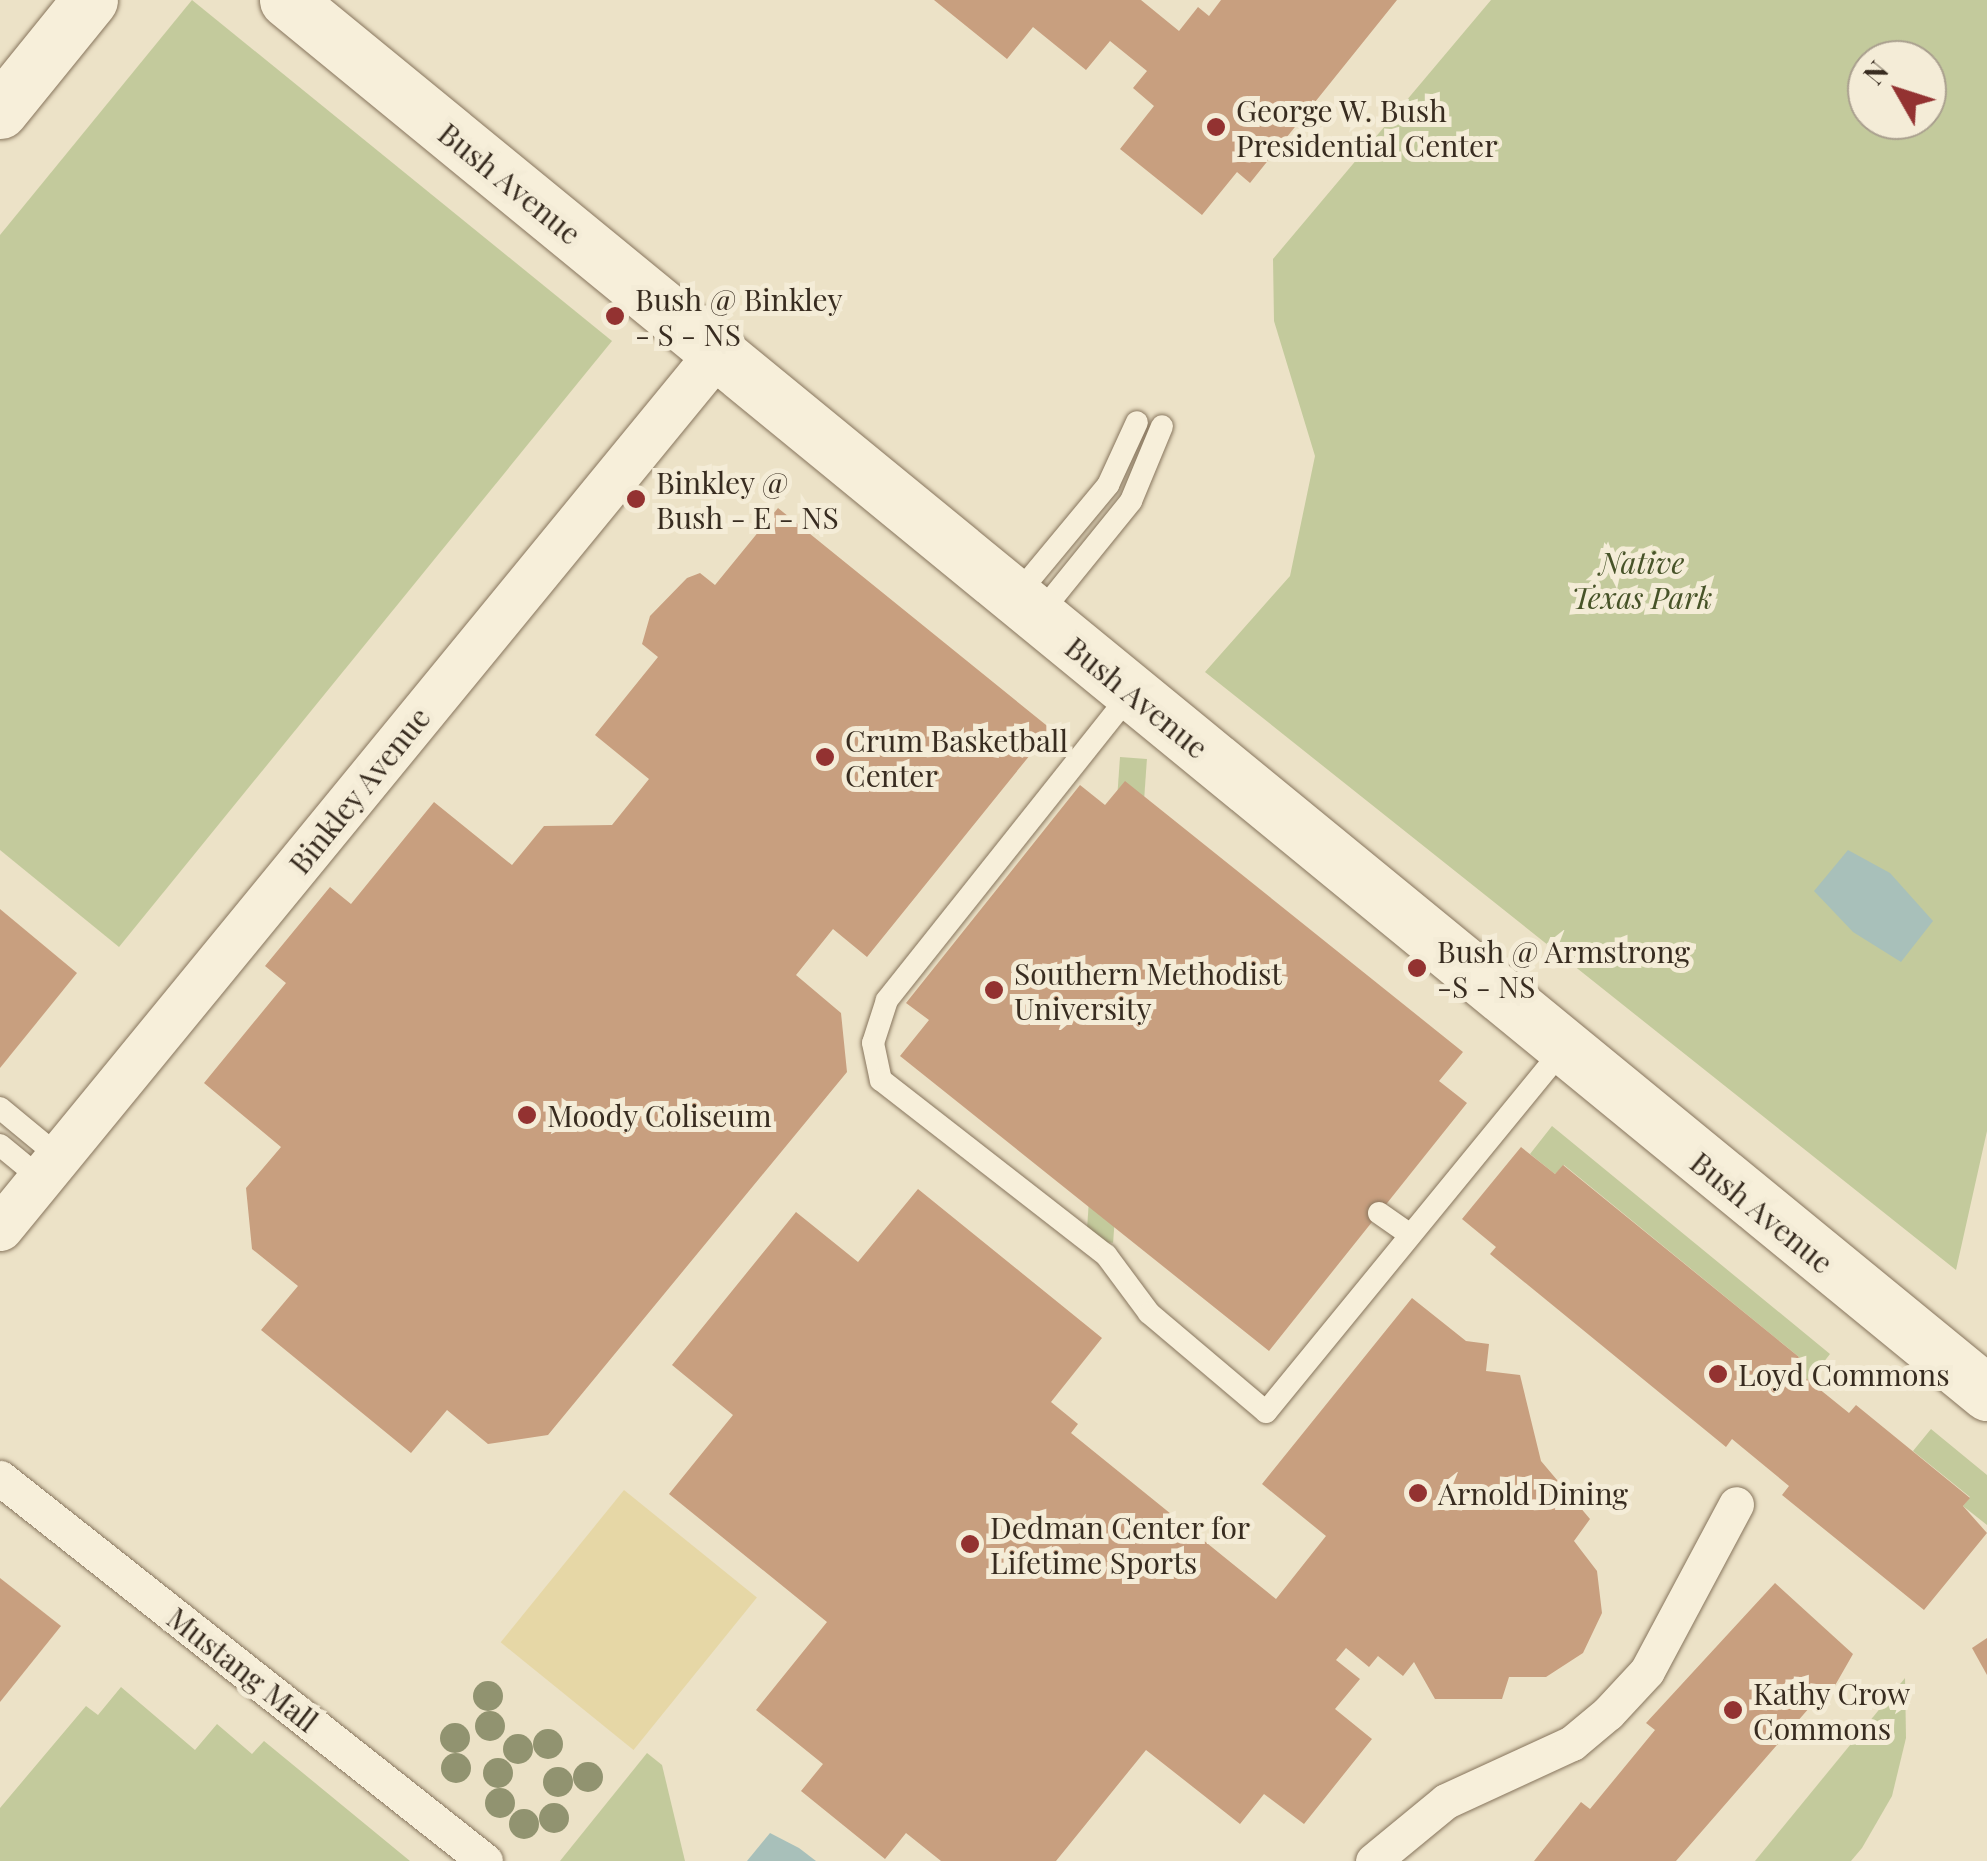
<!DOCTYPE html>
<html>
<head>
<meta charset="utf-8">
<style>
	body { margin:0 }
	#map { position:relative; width:1987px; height:1861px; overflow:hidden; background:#ece2c7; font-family:"Playfair Display",serif }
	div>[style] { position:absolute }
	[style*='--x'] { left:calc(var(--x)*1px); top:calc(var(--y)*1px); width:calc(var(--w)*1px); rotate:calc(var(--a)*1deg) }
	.green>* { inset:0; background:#c3ca9c; transform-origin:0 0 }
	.sand>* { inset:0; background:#e6d7a6; transform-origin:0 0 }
	.water>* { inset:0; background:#a8c0ba }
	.building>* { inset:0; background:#c89f7f }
	.roads { filter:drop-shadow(0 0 2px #87755d) drop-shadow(0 0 2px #87755d) }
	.service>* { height:22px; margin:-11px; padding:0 11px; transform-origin:11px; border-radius:11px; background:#f7efda }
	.pedestrian>* { height:35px; margin:-17.5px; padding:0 17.5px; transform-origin:17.5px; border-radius:17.5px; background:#f7efda }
	.minor>* { height:45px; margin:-22.5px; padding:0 22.5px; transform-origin:22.5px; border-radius:22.5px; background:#f7efda }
	.tertiary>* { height:55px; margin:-27.5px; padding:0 27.5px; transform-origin:27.5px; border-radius:27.5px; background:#f7efda }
	.trees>* { width:30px; height:30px; margin:-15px; border-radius:50%; background:#919370 }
	.dots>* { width:28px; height:28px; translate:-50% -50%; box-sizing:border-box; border:5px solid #f4ecd7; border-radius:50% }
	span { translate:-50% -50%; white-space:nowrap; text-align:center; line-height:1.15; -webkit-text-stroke:10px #f4ecd7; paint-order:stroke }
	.poi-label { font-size:30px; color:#382c20 }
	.left { translate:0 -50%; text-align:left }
	.street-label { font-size:30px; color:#382c20 }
	.park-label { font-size:30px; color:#475328; font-style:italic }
	.north { position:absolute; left:1847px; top:40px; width:100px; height:100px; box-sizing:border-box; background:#f4ecd7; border:2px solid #a99f8e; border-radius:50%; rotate:309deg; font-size:28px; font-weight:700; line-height:40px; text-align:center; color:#382c20 }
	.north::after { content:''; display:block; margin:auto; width:35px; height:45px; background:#933231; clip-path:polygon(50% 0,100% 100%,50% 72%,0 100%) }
</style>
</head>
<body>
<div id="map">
	<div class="green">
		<i style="clip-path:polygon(192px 0,612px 341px,119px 947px,0 850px,0 235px)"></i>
		<i style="clip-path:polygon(evenodd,1491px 0,1987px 0,1987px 1131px,1956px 1270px,1205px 672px,1290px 576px,1315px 456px,1274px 321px,1273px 259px,1491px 0,1867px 60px,1927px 60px,1927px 120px,1867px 120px,1867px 60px)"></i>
		<i style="left:1120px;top:757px;width:27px;height:485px;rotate:4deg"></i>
		<i style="clip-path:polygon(1552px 1126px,1830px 1354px,1809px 1381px,1792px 1367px,1799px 1357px,1564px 1165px,1555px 1174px,1530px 1154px)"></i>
		<i style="clip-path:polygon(1931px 1429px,1987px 1475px,1987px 1525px,1963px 1506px,1970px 1497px,1913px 1451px)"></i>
		<i style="clip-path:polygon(1905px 1678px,1906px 1738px,1892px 1796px,1862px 1848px,1851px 1861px,1755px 1861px)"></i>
		<i style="clip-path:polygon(121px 1687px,195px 1750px,217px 1724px,252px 1754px,264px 1741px,410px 1861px,0 1861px,0 1808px,86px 1706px,98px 1715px)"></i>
		<i style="clip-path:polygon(647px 1753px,662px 1765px,685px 1861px,560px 1861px)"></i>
	</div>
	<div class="sand">
		<i style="left:624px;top:1490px;width:171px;height:196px;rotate:39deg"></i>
	</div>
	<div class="water">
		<i style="clip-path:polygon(1848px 850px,1890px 873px,1933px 921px,1901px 962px,1853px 932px,1814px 891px)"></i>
		<i style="clip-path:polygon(770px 1833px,799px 1848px,816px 1861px,747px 1861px)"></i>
	</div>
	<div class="building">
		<i style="clip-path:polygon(934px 0,1141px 0,1179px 31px,1198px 7px,1209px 16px,1221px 0,1397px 0,1250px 183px,1237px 172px,1202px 215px,1120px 149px,1154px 106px,1133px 88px,1147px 71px,1110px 41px,1086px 70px,1033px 27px,1007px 59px)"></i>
		<i style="clip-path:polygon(778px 508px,1051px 729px,867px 957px,833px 929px,796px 975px,841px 1013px,847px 1072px,548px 1435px,488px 1444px,447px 1410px,411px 1453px,261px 1330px,298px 1286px,252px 1249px,246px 1188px,281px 1147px,204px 1083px,286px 983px,265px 966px,330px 887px,351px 904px,434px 802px,512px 865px,544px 826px,612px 825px,649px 779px,595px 735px,658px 657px,642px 644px,650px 616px,687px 578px,700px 573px,715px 585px)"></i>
		<i style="clip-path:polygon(1125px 781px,1463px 1052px,1439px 1081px,1467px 1103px,1269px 1351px,900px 1056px,929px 1020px,906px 1003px,1080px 785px,1105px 805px)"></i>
		<i style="clip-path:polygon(0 909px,77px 973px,0 1068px)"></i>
		<i style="clip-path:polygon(1521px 1147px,1555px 1174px,1563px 1165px,1799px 1357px,1792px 1367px,1849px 1413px,1856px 1405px,1970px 1498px,1963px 1506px,1987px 1533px,1924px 1610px,1782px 1495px,1789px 1486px,1766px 1467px,1732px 1439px,1726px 1447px,1490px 1254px,1496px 1247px,1462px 1219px)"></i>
		<i style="clip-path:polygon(918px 1189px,1102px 1338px,1051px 1402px,1078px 1424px,1071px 1433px,1276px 1599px,1326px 1536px,1262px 1484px,1412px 1298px,1466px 1341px,1489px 1344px,1486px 1371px,1520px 1375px,1541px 1461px,1590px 1519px,1574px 1541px,1597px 1571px,1602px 1613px,1583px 1653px,1546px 1677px,1509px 1677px,1502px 1699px,1435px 1699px,1414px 1662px,1403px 1676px,1378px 1656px,1369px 1667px,1346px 1648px,1336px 1660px,1360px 1679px,1335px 1709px,1372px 1739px,1304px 1824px,1264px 1794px,1240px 1824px,1146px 1750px,1056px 1861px,941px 1861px,906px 1833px,885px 1859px,801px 1791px,823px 1764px,756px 1710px,827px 1622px,669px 1494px,733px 1415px,672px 1365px,796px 1212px,858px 1262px)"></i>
		<i style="clip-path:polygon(0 1578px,61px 1626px,0 1702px)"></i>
		<i style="clip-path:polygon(1775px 1583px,1853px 1654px,1829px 1696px,1823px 1692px,1676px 1861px,1534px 1861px,1581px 1802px,1590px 1809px,1655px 1730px,1646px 1723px)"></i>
		<i style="clip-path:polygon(1987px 1638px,1987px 1675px,1972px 1648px)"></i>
	</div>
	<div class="roads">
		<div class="service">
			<i style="--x:1015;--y:597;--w:146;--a:-50.3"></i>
			<i style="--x:1108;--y:485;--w:69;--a:-65.3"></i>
			<i style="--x:1038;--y:616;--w:148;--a:-51"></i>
			<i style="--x:1131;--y:501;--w:81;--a:-67.5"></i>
			<i style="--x:1132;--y:692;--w:394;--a:128.5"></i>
			<i style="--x:887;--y:1000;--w:45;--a:108"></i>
			<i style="--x:873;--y:1043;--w:38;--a:78"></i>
			<i style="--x:881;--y:1080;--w:285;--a:37.9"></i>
			<i style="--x:1106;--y:1255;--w:72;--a:53.4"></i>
			<i style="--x:1149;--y:1313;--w:153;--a:40.2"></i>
			<i style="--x:1266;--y:1412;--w:466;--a:-50.7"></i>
			<i style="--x:0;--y:1108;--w:75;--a:39.6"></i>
			<i style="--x:0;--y:1145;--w:52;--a:39.5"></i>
			<i style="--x:1379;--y:1213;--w:38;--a:35"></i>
		</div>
		<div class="pedestrian">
			<i style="--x:0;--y:1478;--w:618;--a:38.3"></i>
			<i style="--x:1373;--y:1861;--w:94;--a:-39.4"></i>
			<i style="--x:1446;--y:1801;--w:139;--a:-24.7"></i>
			<i style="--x:1572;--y:1743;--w:47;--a:-39.8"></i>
			<i style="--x:1608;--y:1713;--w:57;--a:-47.1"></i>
			<i style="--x:1647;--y:1671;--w:189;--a:-61.9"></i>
		</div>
		<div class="minor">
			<i style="--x:0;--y:1228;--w:1131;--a:-50.67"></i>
		</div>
		<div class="tertiary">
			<i style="--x:287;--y:0;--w:2198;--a:39.33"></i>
			<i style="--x:0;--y:111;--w:143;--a:-51"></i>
		</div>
	</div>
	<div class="trees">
		<i style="left:488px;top:1696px"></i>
		<i style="left:490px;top:1726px"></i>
		<i style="left:455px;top:1738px"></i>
		<i style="left:548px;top:1744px"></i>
		<i style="left:518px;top:1749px"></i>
		<i style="left:456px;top:1768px"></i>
		<i style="left:498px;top:1773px"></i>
		<i style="left:588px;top:1777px"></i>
		<i style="left:558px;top:1782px"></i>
		<i style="left:500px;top:1803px"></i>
		<i style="left:554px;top:1818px"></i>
		<i style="left:524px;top:1824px"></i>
	</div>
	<div class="dots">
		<i style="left:1216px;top:127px;background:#933231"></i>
		<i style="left:615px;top:316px;background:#933231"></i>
		<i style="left:636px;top:499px;background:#933231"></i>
		<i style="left:825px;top:757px;background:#933231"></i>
		<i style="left:1417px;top:968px;background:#933231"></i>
		<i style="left:994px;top:990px;background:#933231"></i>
		<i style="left:527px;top:1115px;background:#933231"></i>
		<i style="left:1718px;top:1374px;background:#933231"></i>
		<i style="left:1418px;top:1493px;background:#933231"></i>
		<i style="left:970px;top:1544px;background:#933231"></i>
		<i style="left:1733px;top:1710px;background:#933231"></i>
	</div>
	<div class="poi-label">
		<span class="left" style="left:1236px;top:127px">George W. Bush<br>Presidential Center</span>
		<span class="left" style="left:635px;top:316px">Bush @ Binkley<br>- S - NS</span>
		<span class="left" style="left:656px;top:499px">Binkley @<br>Bush - E - NS</span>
		<span class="left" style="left:845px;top:757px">Crum Basketball<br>Center</span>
		<span class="left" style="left:1437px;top:968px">Bush @ Armstrong<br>-S - NS</span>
		<span class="left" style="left:1014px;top:990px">Southern Methodist<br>University</span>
		<span class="left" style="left:547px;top:1115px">Moody Coliseum</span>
		<span class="left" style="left:1738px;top:1374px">Loyd Commons</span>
		<span class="left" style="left:1438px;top:1493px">Arnold Dining</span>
		<span class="left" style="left:990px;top:1544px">Dedman Center for<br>Lifetime Sports</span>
		<span class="left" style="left:1753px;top:1710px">Kathy Crow<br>Commons</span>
	</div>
	<div class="street-label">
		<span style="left:510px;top:183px;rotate:39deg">Bush Avenue</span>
		<span style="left:1137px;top:697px;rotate:39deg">Bush Avenue</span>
		<span style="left:359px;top:790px;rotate:-51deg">Binkley Avenue</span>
		<span style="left:1762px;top:1212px;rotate:39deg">Bush Avenue</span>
		<span style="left:243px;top:1669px;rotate:38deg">Mustang Mall</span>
	</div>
	<div class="park-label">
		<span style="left:1642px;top:579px">Native<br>Texas Park</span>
	</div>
	<div class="north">N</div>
</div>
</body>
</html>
